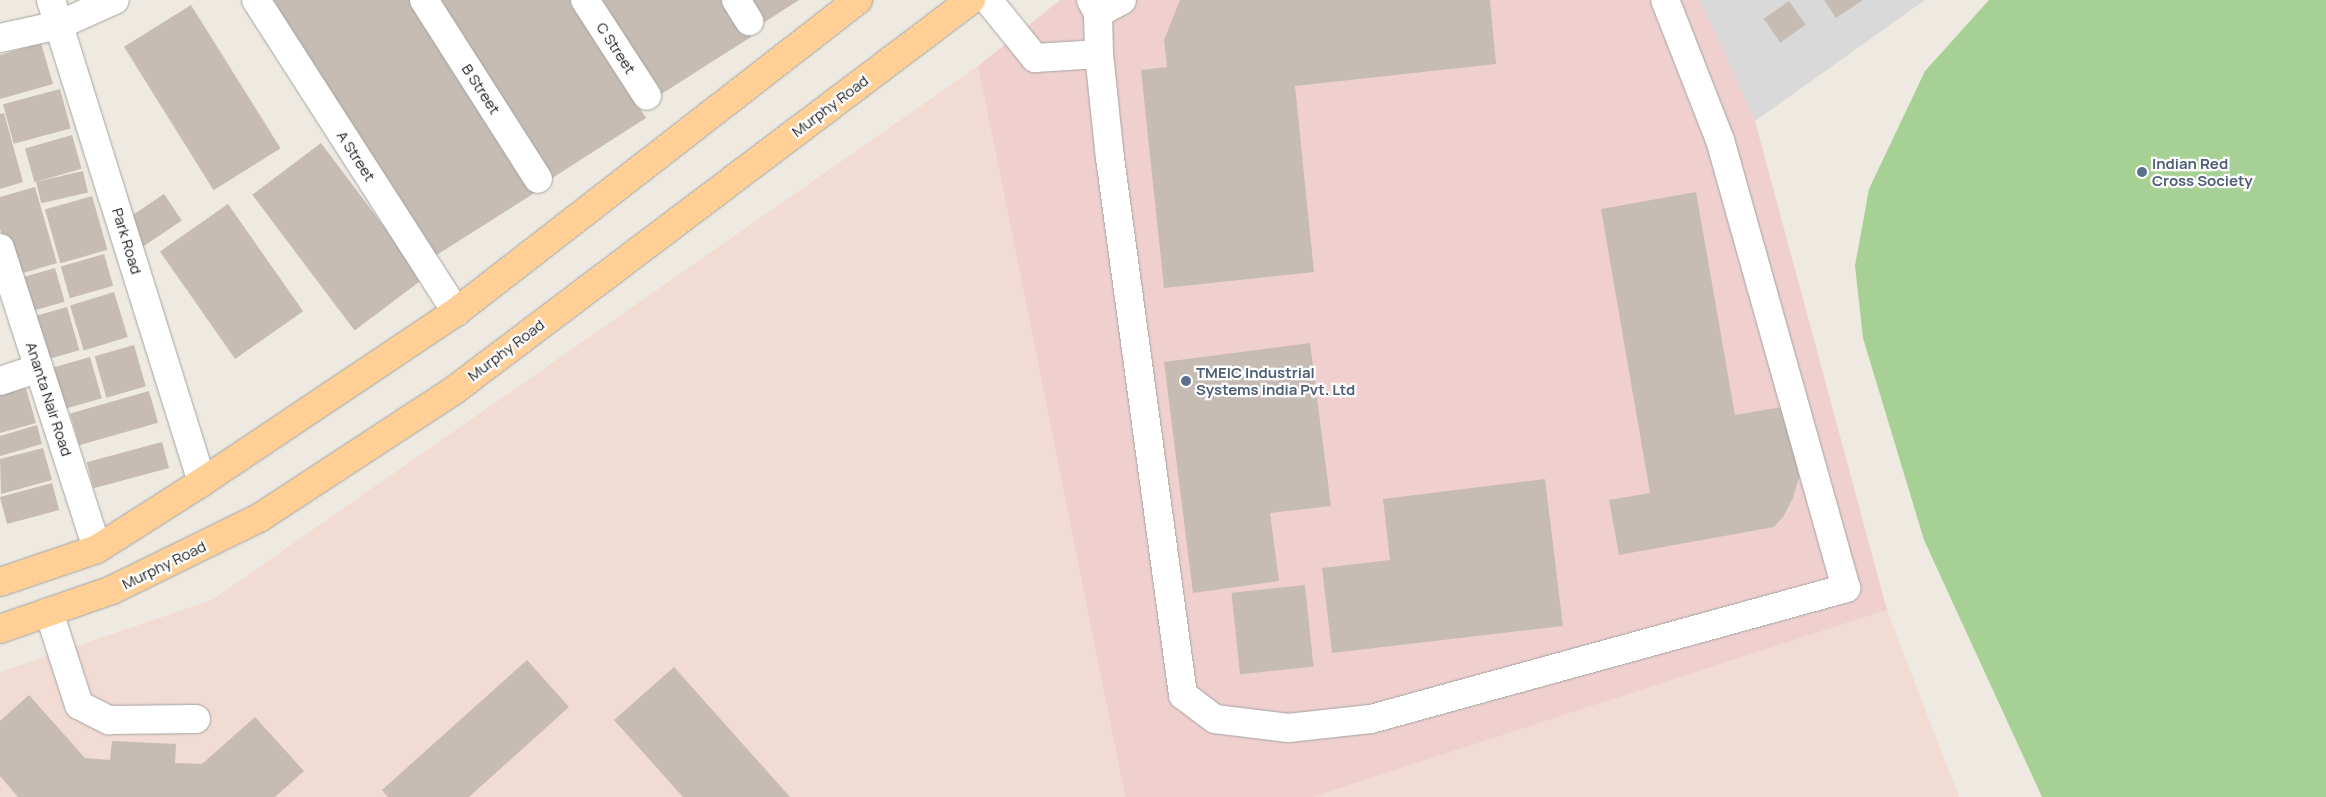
<!DOCTYPE html>
<html>
<head>
<meta charset="utf-8">
<style>
	body { margin:0 }
	#map { position:relative; width:2326px; height:797px; overflow:hidden; background:#eeeae1; font-family:Manrope,sans-serif }
	div>[style] { position:absolute }
	[style*='--x'] { left:calc(var(--x)*1px); top:calc(var(--y)*1px); width:calc(var(--w)*1px); rotate:calc(var(--a)*1deg) }
	.residential>* { inset:0; background:#dad9d9 }
	.commercial>* { inset:0; background:#f0d0cf }
	.military>* { inset:0; background:#f1dbd3 }
	.forest>* { inset:0; background:#a7d094 }
	.building>* { inset:0; background:#c6bcb4; transform-origin:0 0 }
	.roads { filter:drop-shadow(0 0 1px #a3a3a3) drop-shadow(0 0 1px #a3a3a3) }
	.minor>* { height:28px; margin:-14px; padding:0 14px; transform-origin:14px; border-radius:14px; background:#fff }
	.major>* { height:28px; margin:-14px; padding:0 14px; transform-origin:14px; border-radius:14px; background:#ffcf95 }
	.dots>* { width:14px; height:14px; translate:-50% -50%; box-sizing:border-box; border:2px solid #fff; border-radius:50% }
	span { translate:-50% -50%; white-space:nowrap; text-align:center; line-height:1.15; -webkit-text-stroke:4.5px #fff; paint-order:stroke }
	.street-label { font-size:15px; color:#1c1c1c }
	.service-label { font-size:15px; color:#4e5e75; font-weight:700 }
	.left { translate:0 -50%; text-align:left }
</style>
</head>
<body>
<div id="map">
	<div class="residential">
		<i style="clip-path:polygon(1700px 0,1925px 0,1755px 121px)"></i>
	</div>
	<div class="commercial">
		<i style="clip-path:polygon(1060px 0,1700px 0,1755px 121px,1887px 610px,1313px 797px,1125px 797px,978px 66px)"></i>
	</div>
	<div class="military">
		<i style="clip-path:polygon(978px 66px,1125px 797px,0 797px,0 672px,212px 600px)"></i>
		<i style="clip-path:polygon(1887px 610px,1959px 797px,1313px 797px)"></i>
	</div>
	<div class="forest">
		<i style="clip-path:polygon(1989px 0,2326px 0,2326px 797px,2042px 797px,1924px 540px,1863px 338px,1855px 266px,1869px 189px,1925px 71px)"></i>
	</div>
	<div class="building">
		<i style="clip-path:polygon(267px 0,413px 0,536px 192px,432px 258px)"></i>
		<i style="clip-path:polygon(430px 0,571px 0,646px 118px,546px 182px)"></i>
		<i style="clip-path:polygon(594px 0,727px 0,751px 37px,655px 98px)"></i>
		<i style="clip-path:polygon(744px 0,799px 0,760px 25px)"></i>
		<i style="clip-path:polygon(1180px 0,1490px 0,1496px 64px,1295px 86px,1314px 272px,1164px 288px,1141px 70px,1167px 67px,1164px 40px)"></i>
		<i style="clip-path:polygon(1824px 0,1863px 0,1836px 18px)"></i>
		<i style="left:1789px;top:1px;width:29px;height:31px;rotate:55deg"></i>
		<i style="left:191px;top:5px;width:169px;height:79px;rotate:58deg"></i>
		<i style="clip-path:polygon(41px 43px,53px 84px,0 99px,0 55px)"></i>
		<i style="left:60px;top:89px;width:41px;height:59px;rotate:75deg"></i>
		<i style="clip-path:polygon(4px 113px,23px 182px,0 189px,0 114px)"></i>
		<i style="left:72px;top:135px;width:35px;height:49px;rotate:74deg"></i>
		<i style="left:321px;top:143px;width:170px;height:86px;rotate:53deg"></i>
		<i style="left:83px;top:171px;width:22px;height:48px;rotate:77deg"></i>
		<i style="clip-path:polygon(35px 187px,57px 263px,13px 276px,0 229px,0 197px)"></i>
		<i style="clip-path:polygon(1696px 192px,1735px 415px,1788px 406px,1800px 474px,1793px 498px,1783px 517px,1774px 527px,1619px 555px,1609px 500px,1650px 493px,1601px 209px)"></i>
		<i style="left:164px;top:194px;width:32px;height:48px;rotate:56deg"></i>
		<i style="left:92px;top:196px;width:56px;height:49px;rotate:74deg"></i>
		<i style="left:228px;top:204px;width:131px;height:83px;rotate:55deg"></i>
		<i style="left:104px;top:254px;width:33px;height:45px;rotate:74deg"></i>
		<i style="left:55px;top:268px;width:35px;height:41px;rotate:74deg"></i>
		<i style="left:114px;top:292px;width:47px;height:46px;rotate:73deg"></i>
		<i style="left:67px;top:307px;width:45px;height:41px;rotate:74deg"></i>
		<i style="clip-path:polygon(1310px 343px,1331px 506px,1270px 513px,1279px 581px,1193px 593px,1164px 362px)"></i>
		<i style="left:134px;top:345px;width:43px;height:41px;rotate:74deg"></i>
		<i style="left:90px;top:357px;width:43px;height:40px;rotate:74deg"></i>
		<i style="clip-path:polygon(26px 388px,36px 423px,0 433px,0 395px)"></i>
		<i style="left:149px;top:391px;width:33px;height:82px;rotate:74deg"></i>
		<i style="clip-path:polygon(37px 425px,42px 444px,0 456px,0 436px)"></i>
		<i style="left:162px;top:442px;width:27px;height:78px;rotate:75deg"></i>
		<i style="clip-path:polygon(43px 448px,52px 480px,1px 494px,0 459px)"></i>
		<i style="clip-path:polygon(1545px 479px,1563px 626px,1332px 653px,1322px 568px,1390px 560px,1383px 499px)"></i>
		<i style="left:52px;top:483px;width:28px;height:54px;rotate:75deg"></i>
		<i style="left:1305px;top:585px;width:82px;height:74px;rotate:84deg"></i>
		<i style="clip-path:polygon(527px 660px,569px 707px,469px 797px,388px 797px,382px 790px)"></i>
		<i style="clip-path:polygon(674px 667px,790px 797px,683px 797px,614px 720px)"></i>
		<i style="clip-path:polygon(29px 695px,85px 758px,110px 760px,112px 741px,176px 744px,175px 763px,202px 764px,255px 717px,304px 771px,275px 797px,18px 797px,0 776px,0 721px)"></i>
	</div>
	<div class="roads">
		<div class="minor">
			<i style="--x:51;--y:0;--w:505;--a:72.61"></i>
			<i style="--x:256;--y:0;--w:371;--a:57.3"></i>
			<i style="--x:424;--y:0;--w:212;--a:57.5"></i>
			<i style="--x:585;--y:0;--w:114;--a:57.1"></i>
			<i style="--x:736;--y:0;--w:25;--a:58"></i>
			<i style="--x:988;--y:0;--w:75;--a:51"></i>
			<i style="--x:1035;--y:58;--w:64;--a:-3.6"></i>
			<i style="--x:1091;--y:0;--w:15;--a:62"></i>
			<i style="--x:1098;--y:13;--w:41;--a:88.6"></i>
			<i style="--x:1099;--y:54;--w:105;--a:84"></i>
			<i style="--x:1110;--y:158;--w:542;--a:82.26"></i>
			<i style="--x:1183;--y:695;--w:40;--a:37"></i>
			<i style="--x:1215;--y:719;--w:74;--a:7"></i>
			<i style="--x:1288;--y:728;--w:83;--a:-6.2"></i>
			<i style="--x:1371;--y:719;--w:493;--a:-15.4"></i>
			<i style="--x:1846;--y:588;--w:465;--a:-105.7"></i>
			<i style="--x:1720;--y:140;--w:150;--a:-111.4"></i>
			<i style="--x:1098;--y:13;--w:27;--a:-28"></i>
			<i style="--x:0;--y:38;--w:60;--a:-12.4"></i>
			<i style="--x:59;--y:25;--w:61;--a:-24.1"></i>
			<i style="--x:0;--y:248;--w:316;--a:72.1"></i>
			<i style="--x:0;--y:381;--w:41;--a:-18.4"></i>
			<i style="--x:49;--y:612;--w:98;--a:72.1"></i>
			<i style="--x:79;--y:705;--w:34;--a:27"></i>
			<i style="--x:109;--y:720;--w:87;--a:-0.7"></i>
		</div>
		<div class="major">
			<i style="--x:0;--y:582;--w:102;--a:-18.8"></i>
			<i style="--x:97;--y:549;--w:125;--a:-32.5"></i>
			<i style="--x:202;--y:482;--w:306;--a:-33.8"></i>
			<i style="--x:456;--y:312;--w:509;--a:-37.82"></i>
			<i style="--x:0;--y:629;--w:119;--a:-19.2"></i>
			<i style="--x:112;--y:590;--w:164;--a:-26.1"></i>
			<i style="--x:259;--y:518;--w:232;--a:-33.2"></i>
			<i style="--x:453;--y:391;--w:649;--a:-37.05"></i>
		</div>
	</div>
	<div class="dots">
		<i style="left:2142px;top:172px;background:#5c6f8a"></i>
		<i style="left:1186px;top:381px;background:#5c6f8a"></i>
	</div>
	<div class="street-label">
		<span style="left:616px;top:48px;rotate:57deg">C Street</span>
		<span style="left:481px;top:89px;rotate:57deg">B Street</span>
		<span style="left:830px;top:106px;rotate:-37deg">Murphy Road</span>
		<span style="left:356px;top:156px;rotate:57deg">A Street</span>
		<span style="left:127px;top:241px;rotate:73deg">Park Road</span>
		<span style="left:506px;top:350px;rotate:-37deg">Murphy Road</span>
		<span style="left:49px;top:399px;rotate:72deg">Ananta Nair Road</span>
		<span style="left:164px;top:565px;rotate:-26deg">Murphy Road</span>
	</div>
	<div class="service-label">
		<span class="left" style="left:2152px;top:172px">Indian Red<br>Cross Society</span>
		<span class="left" style="left:1196px;top:381px">TMEIC Industrial<br>Systems india Pvt. Ltd</span>
	</div>
</div>
</body>
</html>
